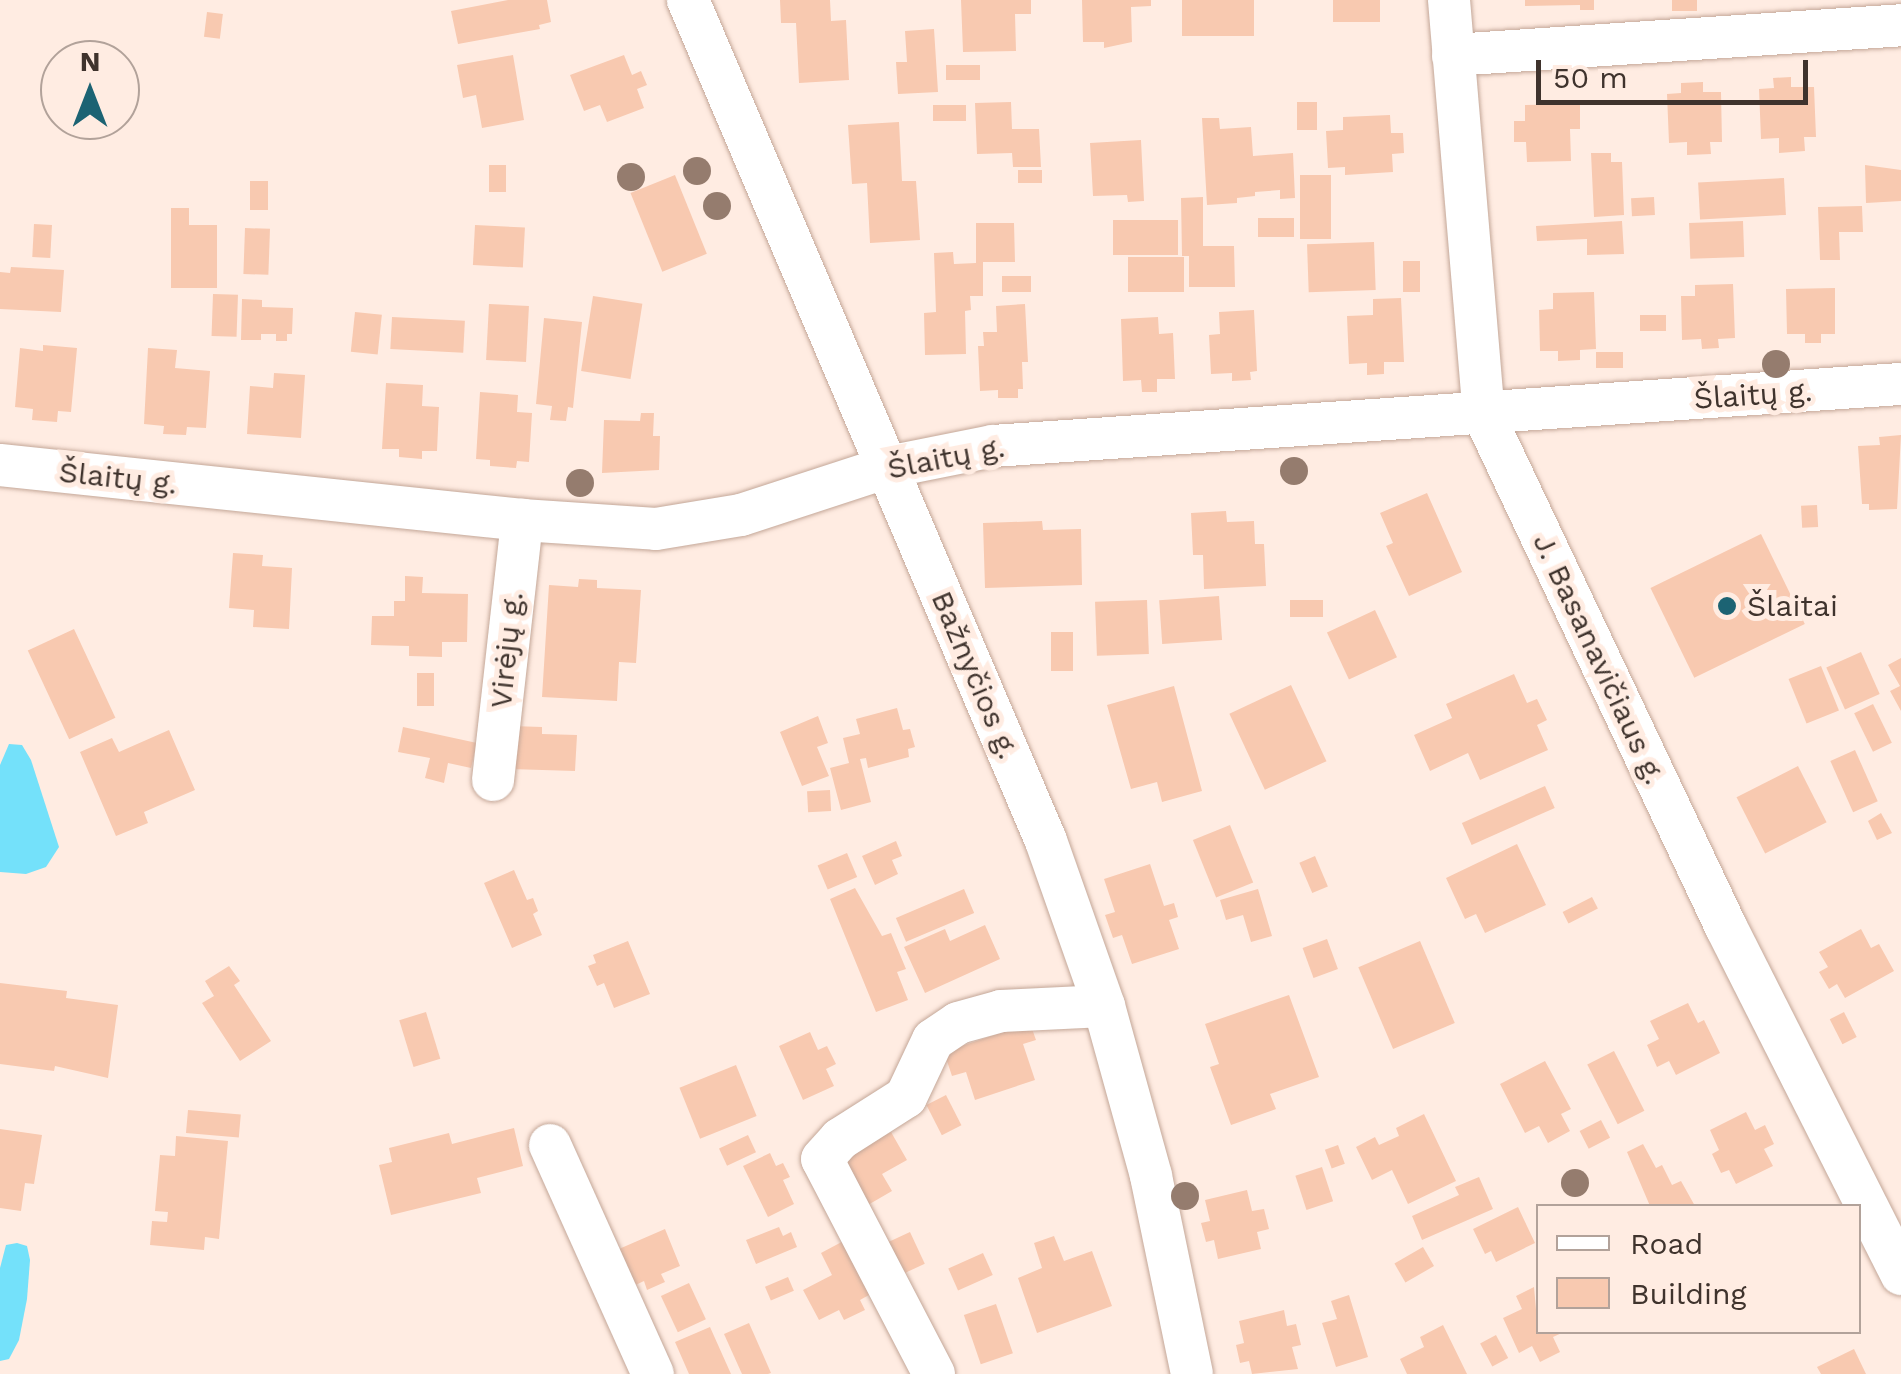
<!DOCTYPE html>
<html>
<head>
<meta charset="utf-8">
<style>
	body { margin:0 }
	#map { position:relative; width:1901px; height:1374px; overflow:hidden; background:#ffece2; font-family:"Work Sans",sans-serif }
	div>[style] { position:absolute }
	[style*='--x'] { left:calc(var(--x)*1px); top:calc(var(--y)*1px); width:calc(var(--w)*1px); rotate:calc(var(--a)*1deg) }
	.water>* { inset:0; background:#74e1fa }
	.building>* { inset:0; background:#f8c9b0; transform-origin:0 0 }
	.roads { filter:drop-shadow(0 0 2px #c4a798) drop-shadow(0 0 2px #c4a798) }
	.minor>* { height:42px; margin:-21px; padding:0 21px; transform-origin:21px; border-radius:21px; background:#fff }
	.trees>* { width:28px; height:28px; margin:-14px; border-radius:50%; background:#957c6e }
	.dots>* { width:28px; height:28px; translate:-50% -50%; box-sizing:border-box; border:5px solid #ffece2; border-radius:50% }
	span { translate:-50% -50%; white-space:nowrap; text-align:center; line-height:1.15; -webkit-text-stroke:10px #ffece2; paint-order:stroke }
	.street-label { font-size:30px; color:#3f332d }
	.poi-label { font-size:30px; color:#3f332d }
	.left { translate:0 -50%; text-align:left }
	.legend { position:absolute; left:1536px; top:1204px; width:325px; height:130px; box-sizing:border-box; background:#ffece2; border:2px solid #b2a29a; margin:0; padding:12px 18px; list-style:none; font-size:30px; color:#3f332d }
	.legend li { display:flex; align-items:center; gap:20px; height:50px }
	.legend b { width:50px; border:2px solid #b2a29a }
	.north { position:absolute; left:40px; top:40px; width:100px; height:100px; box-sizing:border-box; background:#ffece2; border:2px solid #b2a29a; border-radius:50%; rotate:0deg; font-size:28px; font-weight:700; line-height:40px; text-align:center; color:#3f332d }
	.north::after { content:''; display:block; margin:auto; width:35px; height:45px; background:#1c6373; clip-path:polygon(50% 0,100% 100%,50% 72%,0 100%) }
	.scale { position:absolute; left:1536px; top:60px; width:272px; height:45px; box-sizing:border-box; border:5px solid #3f332d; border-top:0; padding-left:12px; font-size:30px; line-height:35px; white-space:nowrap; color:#3f332d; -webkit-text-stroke:8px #ffece2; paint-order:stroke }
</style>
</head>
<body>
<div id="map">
	<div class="water">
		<i style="clip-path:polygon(9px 744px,22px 745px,31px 760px,59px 847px,46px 867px,26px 874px,0 872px,0 765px)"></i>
		<i style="clip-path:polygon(17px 1243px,27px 1246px,30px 1260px,27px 1299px,19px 1340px,9px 1359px,0 1361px,0 1268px,6px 1245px)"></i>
	</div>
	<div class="building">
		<i style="clip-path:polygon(508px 0,547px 0,551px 22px,539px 25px,540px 29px,458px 44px,451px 11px)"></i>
		<i style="clip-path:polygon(780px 0,830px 0,831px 21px,846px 20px,849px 80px,799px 83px,796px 23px,781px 23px)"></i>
		<i style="clip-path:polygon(961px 0,1031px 0,1031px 14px,1015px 14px,1016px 51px,963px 52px)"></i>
		<i style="clip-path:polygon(1082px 0,1151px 0,1151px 6px,1131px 7px,1132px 42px,1104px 48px,1104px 42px,1083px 42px)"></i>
		<i style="left:1182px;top:0;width:72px;height:36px"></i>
		<i style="left:1333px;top:0;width:47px;height:22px"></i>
		<i style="clip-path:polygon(1525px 0,1594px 0,1594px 10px,1580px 10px,1580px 5px,1525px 6px)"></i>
		<i style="left:1672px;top:0;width:25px;height:11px"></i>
		<i style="left:207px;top:12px;width:16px;height:25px;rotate:7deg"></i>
		<i style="clip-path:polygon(934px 29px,938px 92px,898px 94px,896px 62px,907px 62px,905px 31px)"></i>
		<i style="clip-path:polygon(513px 55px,524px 120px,482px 128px,476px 95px,463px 98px,457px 65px)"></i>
		<i style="clip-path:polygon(624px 55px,632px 75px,641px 71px,647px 85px,637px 89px,644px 108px,607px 122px,600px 105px,584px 111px,570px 75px)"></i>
		<i style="left:946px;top:65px;width:34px;height:15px"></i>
		<i style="clip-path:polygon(1791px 77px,1791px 87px,1814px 87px,1816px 137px,1804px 137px,1805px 151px,1779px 153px,1779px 138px,1761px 139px,1759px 89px,1774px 88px,1773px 78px)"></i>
		<i style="clip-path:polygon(1703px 82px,1703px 92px,1721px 92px,1722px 142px,1710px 142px,1711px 154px,1687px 155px,1687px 142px,1669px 143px,1667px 94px,1681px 93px,1681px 83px)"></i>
		<i style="clip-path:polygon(1011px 102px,1012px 129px,1039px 129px,1041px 167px,1013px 167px,1012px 153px,977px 154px,975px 103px)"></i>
		<i style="left:1297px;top:102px;width:20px;height:28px"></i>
		<i style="clip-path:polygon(1580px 104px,1580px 129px,1570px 129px,1571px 161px,1527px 162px,1526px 142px,1514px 142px,1514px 121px,1525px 121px,1525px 105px)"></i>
		<i style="left:933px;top:105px;width:33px;height:16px"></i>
		<i style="clip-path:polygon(1390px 115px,1391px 133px,1403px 133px,1404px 153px,1392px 154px,1393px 172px,1345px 175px,1345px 167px,1328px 168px,1326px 131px,1343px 130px,1343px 117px)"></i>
		<i style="clip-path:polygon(1202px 118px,1219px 118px,1220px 129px,1251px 127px,1253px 156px,1293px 153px,1295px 198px,1280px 199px,1280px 190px,1255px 192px,1255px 196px,1237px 198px,1237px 203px,1207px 205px)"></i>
		<i style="clip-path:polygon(899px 122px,902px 181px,916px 181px,920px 240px,870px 243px,867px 183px,852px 184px,848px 125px)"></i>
		<i style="clip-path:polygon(1141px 140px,1144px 201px,1128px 202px,1127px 195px,1093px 196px,1090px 143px)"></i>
		<i style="clip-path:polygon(1591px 153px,1611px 153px,1611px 162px,1622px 162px,1624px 215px,1594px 217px)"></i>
		<i style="left:489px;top:165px;width:17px;height:27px"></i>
		<i style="clip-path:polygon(1865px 165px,1901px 170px,1901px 201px,1866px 203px)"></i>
		<i style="left:1018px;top:170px;width:24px;height:13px"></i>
		<i style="left:675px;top:175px;width:85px;height:48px;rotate:68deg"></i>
		<i style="left:1300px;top:175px;width:31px;height:64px"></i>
		<i style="left:1784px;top:178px;width:37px;height:86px;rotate:87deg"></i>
		<i style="left:250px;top:181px;width:18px;height:29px"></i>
		<i style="clip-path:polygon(1203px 197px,1203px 246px,1234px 246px,1235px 287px,1189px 287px,1189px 256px,1182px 256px,1181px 198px)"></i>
		<i style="left:1654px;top:197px;width:18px;height:23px;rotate:87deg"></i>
		<i style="clip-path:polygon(1862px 206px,1863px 232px,1839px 232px,1840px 260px,1820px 260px,1818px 207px)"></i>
		<i style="clip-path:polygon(171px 208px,189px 208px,189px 225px,217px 225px,217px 288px,171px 288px)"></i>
		<i style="left:1258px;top:218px;width:36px;height:19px"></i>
		<i style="left:1113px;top:220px;width:65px;height:35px"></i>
		<i style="clip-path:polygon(1622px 221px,1624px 254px,1587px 255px,1587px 239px,1537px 241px,1536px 226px)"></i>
		<i style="left:1743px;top:221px;width:36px;height:54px;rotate:88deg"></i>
		<i style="clip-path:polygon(976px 223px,1014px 223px,1015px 262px,983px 262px,983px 296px,970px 296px,971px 310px,965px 311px,966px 354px,925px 355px,924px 313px,936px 312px,934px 253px,953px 252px,954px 264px,976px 263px)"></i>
		<i style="left:34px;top:224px;width:18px;height:33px;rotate:3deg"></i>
		<i style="left:475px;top:225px;width:50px;height:40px;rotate:3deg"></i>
		<i style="left:245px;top:228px;width:25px;height:46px;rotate:2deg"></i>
		<i style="left:1374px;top:242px;width:48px;height:67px;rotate:88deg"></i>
		<i style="left:1184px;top:257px;width:35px;height:56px;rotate:90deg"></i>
		<i style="left:1420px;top:261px;width:31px;height:17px;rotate:90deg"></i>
		<i style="clip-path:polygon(11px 267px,64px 270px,61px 312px,0 309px,0 272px,10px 273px)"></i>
		<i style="left:1031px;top:276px;width:16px;height:29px;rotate:90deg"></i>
		<i style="clip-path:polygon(1733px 284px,1735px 338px,1718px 339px,1719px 348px,1702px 349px,1701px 339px,1682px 340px,1681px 296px,1695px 296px,1695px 285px)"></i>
		<i style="clip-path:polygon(1835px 288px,1835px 334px,1821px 334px,1821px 343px,1805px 343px,1805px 334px,1787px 334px,1786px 289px)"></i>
		<i style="clip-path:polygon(1594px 292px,1596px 349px,1580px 350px,1580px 360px,1558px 361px,1558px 351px,1540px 351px,1539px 310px,1553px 309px,1553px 293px)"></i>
		<i style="left:213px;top:294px;width:25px;height:42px;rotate:2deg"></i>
		<i style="left:593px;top:296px;width:50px;height:76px;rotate:9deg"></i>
		<i style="clip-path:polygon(1401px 298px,1404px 362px,1384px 362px,1384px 374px,1367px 375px,1367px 363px,1349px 364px,1347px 316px,1373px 315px,1373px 299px)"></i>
		<i style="clip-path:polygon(242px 299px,262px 300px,262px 307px,293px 308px,292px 334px,287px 334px,287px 341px,276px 341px,276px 334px,261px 334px,261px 340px,241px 340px)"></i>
		<i style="left:489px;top:304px;width:40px;height:56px;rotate:3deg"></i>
		<i style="clip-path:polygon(1025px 304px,1028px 362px,1022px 362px,1023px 389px,1018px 389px,1018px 398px,998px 398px,998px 390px,980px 391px,978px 346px,984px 346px,983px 332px,997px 332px,996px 306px)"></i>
		<i style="clip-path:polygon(1254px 310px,1257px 371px,1250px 372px,1251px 380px,1232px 381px,1232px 373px,1211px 374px,1209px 335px,1220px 334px,1219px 312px)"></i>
		<i style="left:355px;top:312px;width:27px;height:40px;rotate:6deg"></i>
		<i style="left:1640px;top:315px;width:26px;height:16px"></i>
		<i style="left:392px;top:317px;width:73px;height:32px;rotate:3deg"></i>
		<i style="clip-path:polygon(1158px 317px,1159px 334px,1173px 333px,1175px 379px,1157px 379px,1157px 392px,1142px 392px,1141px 380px,1123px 381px,1121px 319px)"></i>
		<i style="clip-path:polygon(544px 318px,582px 322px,573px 408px,568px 407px,566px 421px,550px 420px,552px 406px,536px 404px)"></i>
		<i style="clip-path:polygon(43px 345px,77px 348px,71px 412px,58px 411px,57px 422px,32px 420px,33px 409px,15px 407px,20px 348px,43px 351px)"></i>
		<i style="clip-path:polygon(148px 348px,177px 350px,175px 368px,210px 371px,206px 428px,187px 427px,186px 435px,163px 434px,164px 426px,144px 424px)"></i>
		<i style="left:1596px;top:352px;width:27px;height:16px"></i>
		<i style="clip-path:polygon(274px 373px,305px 375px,301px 438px,247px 434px,250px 386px,273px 388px)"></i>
		<i style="clip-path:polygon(386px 383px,423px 385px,422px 406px,439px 407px,437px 451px,422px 451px,422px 459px,399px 457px,399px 449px,382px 449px)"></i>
		<i style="clip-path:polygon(480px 392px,518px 395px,517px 412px,532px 413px,529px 462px,517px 461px,516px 468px,490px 466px,490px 460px,476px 459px)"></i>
		<i style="clip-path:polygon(641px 413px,654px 413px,653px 436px,660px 436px,659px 470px,602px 473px,604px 420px,640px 421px)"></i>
		<i style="clip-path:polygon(1901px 435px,1897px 509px,1869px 510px,1869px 504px,1862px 504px,1858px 446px,1880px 445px,1879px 437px)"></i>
		<i style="clip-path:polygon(1427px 493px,1462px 572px,1409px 596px,1386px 546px,1393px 543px,1380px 513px)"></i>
		<i style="left:1817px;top:505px;width:22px;height:16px;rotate:87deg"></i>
		<i style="clip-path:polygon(1226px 511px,1227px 522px,1254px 521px,1255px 544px,1264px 544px,1266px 586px,1204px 589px,1203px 555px,1193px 555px,1191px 513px)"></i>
		<i style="clip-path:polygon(1042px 521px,1043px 530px,1081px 529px,1082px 585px,985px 588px,983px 523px)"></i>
		<i style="left:1761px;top:534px;width:100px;height:123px;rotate:64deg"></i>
		<i style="clip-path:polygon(233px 553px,263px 555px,262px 566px,292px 568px,289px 629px,253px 627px,254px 610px,229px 608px)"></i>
		<i style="clip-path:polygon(405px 576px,423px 577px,422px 593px,468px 594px,467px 642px,442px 642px,442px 657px,409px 656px,409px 646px,371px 645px,372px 616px,394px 616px,394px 601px,405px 601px)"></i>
		<i style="clip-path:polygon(579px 579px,597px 580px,597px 588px,641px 590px,636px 663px,619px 662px,617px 701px,542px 697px,549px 585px,578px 587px)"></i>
		<i style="left:1219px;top:596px;width:44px;height:60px;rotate:86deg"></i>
		<i style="left:1147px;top:600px;width:54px;height:52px;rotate:88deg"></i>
		<i style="left:1290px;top:600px;width:33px;height:17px"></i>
		<i style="left:1375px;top:610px;width:52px;height:53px;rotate:65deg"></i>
		<i style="left:74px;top:629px;width:98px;height:51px;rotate:65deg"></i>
		<i style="left:1051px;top:632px;width:22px;height:39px"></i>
		<i style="left:1861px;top:652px;width:46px;height:38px;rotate:66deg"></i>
		<i style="clip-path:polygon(1901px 658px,1901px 711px,1890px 691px,1900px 686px,1888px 665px)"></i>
		<i style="left:1821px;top:666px;width:48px;height:35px;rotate:68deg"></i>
		<i style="left:417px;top:673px;width:17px;height:33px"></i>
		<i style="clip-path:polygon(1514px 674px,1527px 703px,1537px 699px,1547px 720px,1537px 725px,1548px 750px,1480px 780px,1468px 753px,1430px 771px,1414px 735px,1452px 718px,1446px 704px)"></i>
		<i style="left:1291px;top:685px;width:84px;height:68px;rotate:65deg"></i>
		<i style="clip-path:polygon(1174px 686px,1202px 791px,1162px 802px,1157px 782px,1131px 789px,1107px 705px)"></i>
		<i style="left:1873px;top:704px;width:43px;height:21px;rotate:64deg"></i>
		<i style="clip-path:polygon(897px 708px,903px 730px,910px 729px,915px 747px,908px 749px,909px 757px,868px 768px,866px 758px,860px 759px,871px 802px,841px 810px,830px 768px,849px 763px,843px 738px,860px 734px,856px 719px)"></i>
		<i style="clip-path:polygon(818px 716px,828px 743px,817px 747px,829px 776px,802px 786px,780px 732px)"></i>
		<i style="clip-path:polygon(512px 726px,542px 727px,542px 734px,577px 735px,575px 771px,510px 769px)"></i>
		<i style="clip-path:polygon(403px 727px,477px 743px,471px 768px,448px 763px,444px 783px,425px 778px,430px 758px,398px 752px)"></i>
		<i style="clip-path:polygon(169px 730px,195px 790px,144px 812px,148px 823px,116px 836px,80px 752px,112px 738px,119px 752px)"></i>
		<i style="left:1855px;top:750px;width:56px;height:27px;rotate:66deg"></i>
		<i style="left:1798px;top:766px;width:63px;height:69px;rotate:63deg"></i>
		<i style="left:1545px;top:786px;width:24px;height:91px;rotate:66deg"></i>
		<i style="left:830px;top:790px;width:21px;height:23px;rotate:87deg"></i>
		<i style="clip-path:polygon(1881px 813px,1892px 833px,1877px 840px,1868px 821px)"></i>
		<i style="left:1230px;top:825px;width:62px;height:40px;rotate:68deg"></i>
		<i style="clip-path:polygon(896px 841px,902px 856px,892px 860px,898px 874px,875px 885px,862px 856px)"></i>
		<i style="clip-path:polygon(1517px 844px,1546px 905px,1485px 933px,1476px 914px,1465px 919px,1446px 878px)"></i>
		<i style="left:847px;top:853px;width:26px;height:32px;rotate:67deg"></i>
		<i style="left:1315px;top:856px;width:33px;height:17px;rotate:67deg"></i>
		<i style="clip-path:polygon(1150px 864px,1164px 906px,1174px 903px,1178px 917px,1169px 920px,1179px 949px,1132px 964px,1122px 935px,1113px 938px,1105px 915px,1115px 912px,1104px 879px)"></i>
		<i style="clip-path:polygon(514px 870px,527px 900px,533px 898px,538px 911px,533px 914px,542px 935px,512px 948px,484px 883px)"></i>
		<i style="clip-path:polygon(855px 888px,882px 936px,891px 933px,906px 969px,897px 972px,908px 1000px,876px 1012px,830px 899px)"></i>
		<i style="left:964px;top:889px;width:26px;height:74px;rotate:67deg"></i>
		<i style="clip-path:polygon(1258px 889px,1272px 936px,1251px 942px,1243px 915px,1226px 920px,1220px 900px)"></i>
		<i style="left:1592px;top:897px;width:13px;height:33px;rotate:63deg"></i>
		<i style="clip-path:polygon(985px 925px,1000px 959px,925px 993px,904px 947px,945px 929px,950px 941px)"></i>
		<i style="clip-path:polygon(1861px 929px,1871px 948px,1879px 944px,1894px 971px,1845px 998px,1837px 984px,1829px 989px,1819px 972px,1828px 967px,1819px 952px)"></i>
		<i style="left:1327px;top:939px;width:32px;height:26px;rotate:70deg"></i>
		<i style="clip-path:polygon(628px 941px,650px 994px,614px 1008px,604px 983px,597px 986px,588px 966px,596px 963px,593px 955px)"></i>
		<i style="left:1420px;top:941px;width:89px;height:67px;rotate:67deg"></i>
		<i style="clip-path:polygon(229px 966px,240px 981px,234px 985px,271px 1041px,240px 1061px,202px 1003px,214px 996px,205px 981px)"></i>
		<i style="clip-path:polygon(0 983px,67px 991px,66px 998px,118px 1005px,108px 1078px,55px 1066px,54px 1071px,0 1064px)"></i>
		<i style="clip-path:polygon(1289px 995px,1319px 1077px,1270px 1094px,1276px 1109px,1231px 1125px,1210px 1067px,1219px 1064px,1205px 1024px)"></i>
		<i style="clip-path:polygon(1688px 1003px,1698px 1023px,1704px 1020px,1720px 1053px,1676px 1075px,1669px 1061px,1657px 1067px,1647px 1045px,1659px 1039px,1650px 1021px)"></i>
		<i style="left:426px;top:1012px;width:49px;height:28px;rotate:73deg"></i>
		<i style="left:1844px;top:1012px;width:28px;height:16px;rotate:63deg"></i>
		<i style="clip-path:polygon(1030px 1023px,1036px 1040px,1023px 1044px,1035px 1080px,975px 1100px,966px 1072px,952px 1076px,944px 1052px)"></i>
		<i style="clip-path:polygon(810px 1032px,818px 1050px,827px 1046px,836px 1064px,826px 1069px,834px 1086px,803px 1100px,779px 1046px)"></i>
		<i style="left:1614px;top:1051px;width:67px;height:30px;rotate:63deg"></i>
		<i style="clip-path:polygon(1545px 1061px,1571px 1109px,1561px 1114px,1570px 1131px,1548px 1143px,1539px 1126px,1525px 1133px,1500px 1084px)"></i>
		<i style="left:736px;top:1065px;width:55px;height:61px;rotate:68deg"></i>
		<i style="left:946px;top:1095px;width:34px;height:22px;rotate:63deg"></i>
		<i style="left:188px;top:1110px;width:53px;height:23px;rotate:5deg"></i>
		<i style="clip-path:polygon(1746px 1112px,1755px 1130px,1765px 1125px,1774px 1144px,1764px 1149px,1773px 1166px,1736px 1184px,1729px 1170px,1721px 1173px,1712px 1154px,1719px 1150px,1710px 1130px)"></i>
		<i style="clip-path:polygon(1424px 1114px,1456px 1181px,1408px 1204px,1392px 1170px,1372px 1180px,1356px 1147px,1375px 1137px,1379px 1145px,1399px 1136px,1396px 1128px)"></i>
		<i style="left:1601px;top:1120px;width:20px;height:24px;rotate:63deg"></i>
		<i style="clip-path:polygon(514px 1128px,523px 1166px,477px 1178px,481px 1193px,391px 1215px,379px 1165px,392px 1162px,389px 1148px,449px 1133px,452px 1144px)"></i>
		<i style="clip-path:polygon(0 1129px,42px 1135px,34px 1184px,25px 1183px,21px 1211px,0 1208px)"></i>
		<i style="clip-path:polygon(891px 1132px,907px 1160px,882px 1174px,892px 1191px,861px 1209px,835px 1164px)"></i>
		<i style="left:748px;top:1135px;width:19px;height:32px;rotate:65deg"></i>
		<i style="clip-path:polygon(176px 1136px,228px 1141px,219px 1239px,205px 1237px,204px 1250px,150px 1245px,152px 1221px,167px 1222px,168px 1212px,155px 1211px,160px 1155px,175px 1156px)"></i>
		<i style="clip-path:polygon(1643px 1144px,1656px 1168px,1662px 1165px,1672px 1185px,1681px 1181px,1695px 1206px,1650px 1206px,1627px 1152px)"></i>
		<i style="left:1338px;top:1145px;width:20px;height:14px;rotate:70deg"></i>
		<i style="clip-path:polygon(770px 1153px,776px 1166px,783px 1163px,790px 1177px,783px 1180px,794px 1204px,768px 1217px,743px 1166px)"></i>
		<i style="left:1322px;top:1167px;width:36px;height:28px;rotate:72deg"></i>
		<i style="clip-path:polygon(1479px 1177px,1493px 1209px,1422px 1240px,1412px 1216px,1459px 1195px,1455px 1187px)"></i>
		<i style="clip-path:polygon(1247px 1190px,1252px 1211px,1264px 1209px,1269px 1229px,1257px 1232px,1261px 1249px,1218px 1259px,1214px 1240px,1206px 1242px,1201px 1223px,1210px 1221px,1205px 1200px)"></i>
		<i style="clip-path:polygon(1518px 1207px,1535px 1243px,1496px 1262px,1491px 1251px,1485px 1254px,1473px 1229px)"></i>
		<i style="clip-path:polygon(779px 1227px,783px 1236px,791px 1232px,797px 1247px,756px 1264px,746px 1240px)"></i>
		<i style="clip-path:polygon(665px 1229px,680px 1266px,661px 1274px,665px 1282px,647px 1290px,644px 1281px,627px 1289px,612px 1252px)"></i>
		<i style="left:910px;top:1232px;width:35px;height:25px;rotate:65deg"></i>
		<i style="clip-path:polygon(1054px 1236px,1064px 1261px,1092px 1251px,1112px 1306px,1037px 1333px,1018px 1278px,1042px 1268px,1034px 1243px)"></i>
		<i style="clip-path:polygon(851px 1237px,878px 1290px,860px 1300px,865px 1310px,844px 1320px,839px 1310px,819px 1320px,803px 1290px,832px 1275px,821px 1253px)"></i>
		<i style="left:1423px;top:1247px;width:22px;height:33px;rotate:60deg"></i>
		<i style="left:983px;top:1253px;width:24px;height:38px;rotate:66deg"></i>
		<i style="left:788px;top:1277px;width:15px;height:25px;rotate:67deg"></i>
		<i style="left:689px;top:1283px;width:40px;height:31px;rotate:65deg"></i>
		<i style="clip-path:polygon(1534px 1287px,1538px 1332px,1564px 1332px,1553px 1337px,1560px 1352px,1540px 1362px,1532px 1346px,1519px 1353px,1503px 1318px,1522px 1309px,1516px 1296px)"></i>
		<i style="clip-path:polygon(1349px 1295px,1368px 1357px,1336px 1367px,1322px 1323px,1337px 1319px,1331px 1301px)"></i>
		<i style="left:996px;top:1304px;width:52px;height:34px;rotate:71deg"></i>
		<i style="clip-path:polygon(1284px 1310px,1287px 1326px,1296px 1324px,1301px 1345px,1292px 1347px,1298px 1369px,1252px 1374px,1249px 1361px,1240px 1363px,1236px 1345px,1244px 1343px,1239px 1321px)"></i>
		<i style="clip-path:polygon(749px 1323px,771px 1373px,768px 1374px,742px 1374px,724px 1334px)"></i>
		<i style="clip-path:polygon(1443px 1325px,1467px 1374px,1407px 1374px,1400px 1359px,1424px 1347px,1420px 1337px)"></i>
		<i style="clip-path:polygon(710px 1327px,731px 1374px,689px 1374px,675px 1342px)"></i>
		<i style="left:1496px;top:1335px;width:26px;height:18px;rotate:62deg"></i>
		<i style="clip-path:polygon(1854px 1349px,1866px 1374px,1821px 1374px,1817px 1367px)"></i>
	</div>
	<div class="roads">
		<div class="minor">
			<i style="--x:688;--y:0;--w:914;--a:66.94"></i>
			<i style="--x:1046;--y:841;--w:175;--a:70.6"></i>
			<i style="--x:1104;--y:1006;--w:176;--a:74.5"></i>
			<i style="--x:1151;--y:1176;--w:202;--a:78.3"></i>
			<i style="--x:1449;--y:0;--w:416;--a:85.2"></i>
			<i style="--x:1484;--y:415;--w:566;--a:64.7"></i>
			<i style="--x:1726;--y:927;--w:389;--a:63.2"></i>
			<i style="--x:1453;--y:55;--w:449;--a:-3.8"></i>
			<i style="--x:0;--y:465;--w:525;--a:6.01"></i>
			<i style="--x:522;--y:520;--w:134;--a:3.8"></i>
			<i style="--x:656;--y:529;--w:86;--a:-9.4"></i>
			<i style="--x:741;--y:515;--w:155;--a:-18.1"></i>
			<i style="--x:888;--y:467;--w:107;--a:-11.3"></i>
			<i style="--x:993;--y:446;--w:910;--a:-3.91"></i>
			<i style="--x:493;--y:780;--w:262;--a:-83.6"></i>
			<i style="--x:550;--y:1145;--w:251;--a:65.8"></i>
			<i style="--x:934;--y:1374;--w:242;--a:-117.5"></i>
			<i style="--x:822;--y:1159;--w:27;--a:-48"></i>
			<i style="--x:840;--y:1139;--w:78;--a:-32.5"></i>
			<i style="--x:906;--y:1097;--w:63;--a:-64.7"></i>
			<i style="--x:933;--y:1040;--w:30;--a:-34"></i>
			<i style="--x:958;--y:1023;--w:45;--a:-15.6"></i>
			<i style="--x:1001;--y:1011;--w:103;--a:-2.8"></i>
		</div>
	</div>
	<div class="trees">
		<i style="left:697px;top:171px"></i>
		<i style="left:631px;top:177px"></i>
		<i style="left:717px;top:206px"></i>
		<i style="left:1776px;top:364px"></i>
		<i style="left:1294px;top:471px"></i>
		<i style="left:580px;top:483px"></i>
		<i style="left:1575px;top:1183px"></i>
		<i style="left:1185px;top:1196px"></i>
	</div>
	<div class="dots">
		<i style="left:1727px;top:606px;background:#1c6373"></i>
	</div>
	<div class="street-label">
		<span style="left:1753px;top:395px;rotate:-4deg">Šlaitų g.</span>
		<span style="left:946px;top:458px;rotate:-11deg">Šlaitų g.</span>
		<span style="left:118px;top:478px;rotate:6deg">Šlaitų g.</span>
		<span style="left:507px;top:650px;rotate:-84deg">Virėjų g.</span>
		<span style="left:1599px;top:659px;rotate:65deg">J. Basanavičiaus g.</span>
		<span style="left:975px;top:675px;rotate:67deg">Bažnyčios g.</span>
	</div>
	<div class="poi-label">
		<span class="left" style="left:1747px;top:606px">Šlaitai</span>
	</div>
	<ul class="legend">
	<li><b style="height:12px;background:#fff"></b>Road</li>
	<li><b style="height:28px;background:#f8c9b0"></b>Building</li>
	</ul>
	<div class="north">N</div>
	<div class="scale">50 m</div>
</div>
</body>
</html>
